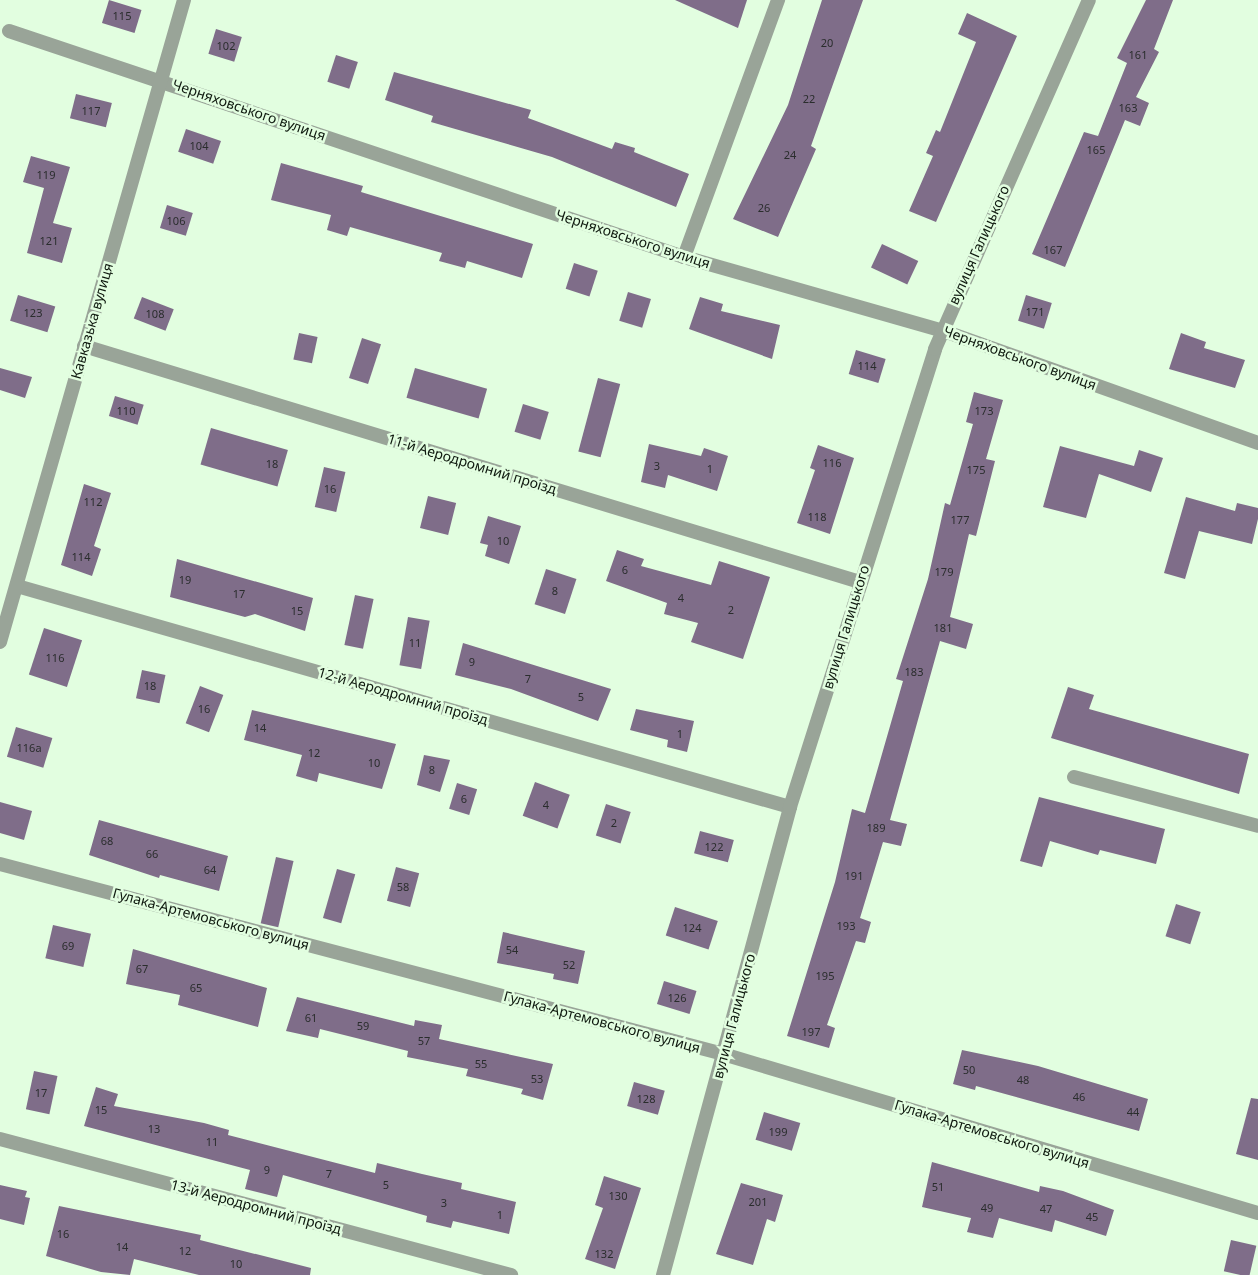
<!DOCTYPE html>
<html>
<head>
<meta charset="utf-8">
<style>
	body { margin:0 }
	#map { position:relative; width:1258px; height:1275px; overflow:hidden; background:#e2fee0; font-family:"Noto Sans",sans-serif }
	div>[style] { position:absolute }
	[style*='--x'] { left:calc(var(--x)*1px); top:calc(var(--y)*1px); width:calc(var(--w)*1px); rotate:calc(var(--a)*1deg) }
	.building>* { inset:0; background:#7f6d89; transform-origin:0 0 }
	.minor>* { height:14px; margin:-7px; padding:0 7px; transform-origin:7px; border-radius:7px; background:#99a498 }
	.tertiary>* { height:14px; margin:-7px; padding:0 7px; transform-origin:7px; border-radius:7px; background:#99a498 }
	span { translate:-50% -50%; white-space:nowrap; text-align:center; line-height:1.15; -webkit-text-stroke:5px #e2fee0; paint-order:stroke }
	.number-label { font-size:11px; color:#2a2d2d }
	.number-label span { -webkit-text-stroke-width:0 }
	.street-label { font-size:14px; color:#0e180e }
</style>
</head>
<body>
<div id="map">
	<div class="building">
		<i style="left:109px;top:0;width:34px;height:24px;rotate:17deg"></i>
		<i style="clip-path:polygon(675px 0,747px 0,738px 28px)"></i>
		<i style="clip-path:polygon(822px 0,863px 0,811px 146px,816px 149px,778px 237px,733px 219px,788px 105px)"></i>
		<i style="clip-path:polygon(1146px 0,1173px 0,1154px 49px,1159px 52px,1136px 97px,1149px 103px,1140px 126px,1125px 120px,1065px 267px,1032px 254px,1084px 132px,1098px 136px,1127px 63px,1117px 58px)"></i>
		<i style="clip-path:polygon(967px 13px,1017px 36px,936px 222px,909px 211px,933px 156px,926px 153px,936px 130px,940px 132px,976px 42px,958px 34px)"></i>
		<i style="left:216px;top:29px;width:27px;height:26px;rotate:17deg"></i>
		<i style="left:336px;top:55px;width:23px;height:28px;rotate:18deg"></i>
		<i style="clip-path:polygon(394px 72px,531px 110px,528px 118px,612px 149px,615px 142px,635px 148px,634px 152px,689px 174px,676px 207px,552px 157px,431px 122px,433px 116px,385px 100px)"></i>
		<i style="left:76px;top:94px;width:37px;height:25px;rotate:14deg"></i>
		<i style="left:186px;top:129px;width:37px;height:24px;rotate:19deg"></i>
		<i style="clip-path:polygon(31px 156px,70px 167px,53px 223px,72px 228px,62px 263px,27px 253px,44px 188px,23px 182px)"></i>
		<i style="clip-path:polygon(281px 163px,363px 186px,361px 192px,533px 244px,522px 278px,467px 261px,465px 268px,439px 261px,442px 253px,350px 227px,347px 236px,327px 230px,331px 215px,271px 200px)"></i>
		<i style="left:167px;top:205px;width:27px;height:24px;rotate:17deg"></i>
		<i style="left:882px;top:244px;width:40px;height:26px;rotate:25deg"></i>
		<i style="left:574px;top:263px;width:25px;height:27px;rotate:18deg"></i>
		<i style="left:628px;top:292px;width:24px;height:30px;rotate:17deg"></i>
		<i style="left:18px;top:295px;width:39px;height:27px;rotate:17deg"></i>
		<i style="left:1026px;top:295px;width:27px;height:27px;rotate:17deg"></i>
		<i style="left:142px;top:297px;width:34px;height:23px;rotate:21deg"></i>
		<i style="clip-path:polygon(700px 297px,723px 304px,721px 311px,780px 325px,772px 359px,689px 329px)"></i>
		<i style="left:299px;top:333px;width:19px;height:27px;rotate:12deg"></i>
		<i style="clip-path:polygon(1181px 333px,1206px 342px,1204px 348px,1245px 360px,1235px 388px,1169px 369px)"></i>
		<i style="left:362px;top:338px;width:20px;height:42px;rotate:18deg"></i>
		<i style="left:856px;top:350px;width:31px;height:25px;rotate:17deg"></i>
		<i style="clip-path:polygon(0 368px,32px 377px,25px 398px,0 390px)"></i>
		<i style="left:415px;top:368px;width:75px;height:31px;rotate:16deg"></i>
		<i style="left:598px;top:378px;width:23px;height:76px;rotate:15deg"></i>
		<i style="clip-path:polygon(974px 392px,1003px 400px,986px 459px,995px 461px,976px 536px,969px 534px,950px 617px,973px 624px,966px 649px,940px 641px,890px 820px,907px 824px,901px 846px,883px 842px,860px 918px,871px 922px,865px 943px,856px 941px,827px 1025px,835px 1028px,829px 1048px,787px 1036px,835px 882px,852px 809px,865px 813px,903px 681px,896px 679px,928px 579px,945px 503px,950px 505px,973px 424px,966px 422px)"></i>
		<i style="left:115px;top:396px;width:30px;height:21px;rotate:17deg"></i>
		<i style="left:523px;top:404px;width:27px;height:29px;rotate:17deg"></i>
		<i style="left:211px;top:428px;width:80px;height:38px;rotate:16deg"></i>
		<i style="clip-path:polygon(649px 444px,701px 456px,704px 448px,728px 456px,717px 491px,668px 475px,665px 488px,641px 482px)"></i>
		<i style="clip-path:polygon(818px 445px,854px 458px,830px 534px,797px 523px,815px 470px,810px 468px)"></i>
		<i style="clip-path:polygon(1060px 446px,1134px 466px,1139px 450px,1163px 458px,1151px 492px,1099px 474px,1086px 518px,1043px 507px)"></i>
		<i style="left:324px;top:467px;width:22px;height:41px;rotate:13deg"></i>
		<i style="clip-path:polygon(84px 484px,111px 493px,94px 546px,101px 549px,92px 576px,61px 565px)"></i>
		<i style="left:428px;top:496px;width:29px;height:33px;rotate:14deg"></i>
		<i style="clip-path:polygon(1186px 497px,1235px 511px,1237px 503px,1258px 508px,1258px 519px,1252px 544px,1199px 531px,1185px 579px,1164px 573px)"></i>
		<i style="clip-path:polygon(488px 516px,521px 526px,509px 564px,485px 556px,488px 545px,480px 543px)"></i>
		<i style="clip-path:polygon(617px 550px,644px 559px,641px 566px,711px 585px,719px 561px,770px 577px,743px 659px,691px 642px,698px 623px,664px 614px,667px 603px,606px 581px)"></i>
		<i style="clip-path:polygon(177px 559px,313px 598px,305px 631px,255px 614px,245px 617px,170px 597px)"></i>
		<i style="left:546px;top:569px;width:32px;height:37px;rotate:18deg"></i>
		<i style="left:355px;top:595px;width:19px;height:51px;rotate:12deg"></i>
		<i style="left:408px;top:617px;width:22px;height:49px;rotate:10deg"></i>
		<i style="left:44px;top:628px;width:40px;height:49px;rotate:18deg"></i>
		<i style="clip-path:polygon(463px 643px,611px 689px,598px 721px,511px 689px,455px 675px)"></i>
		<i style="left:142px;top:670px;width:24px;height:29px;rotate:12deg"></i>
		<i style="left:200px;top:686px;width:25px;height:40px;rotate:21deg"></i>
		<i style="clip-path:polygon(1068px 687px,1094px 695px,1089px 709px,1249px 754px,1239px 794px,1051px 738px)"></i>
		<i style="clip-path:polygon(636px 709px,694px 721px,687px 752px,667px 747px,668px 740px,630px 730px)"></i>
		<i style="clip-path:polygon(252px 710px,396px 744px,382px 789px,319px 773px,317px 782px,296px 776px,302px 755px,244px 740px)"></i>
		<i style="left:16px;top:727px;width:38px;height:31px;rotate:17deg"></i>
		<i style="clip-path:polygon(424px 755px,450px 760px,440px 792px,417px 785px)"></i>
		<i style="left:535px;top:782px;width:37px;height:36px;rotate:20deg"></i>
		<i style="left:457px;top:783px;width:21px;height:27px;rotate:17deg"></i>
		<i style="clip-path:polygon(1039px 797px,1165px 829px,1156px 864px,1100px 850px,1098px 855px,1050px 841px,1042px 867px,1020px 861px)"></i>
		<i style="clip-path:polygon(0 802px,32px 811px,24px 840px,0 833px)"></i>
		<i style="left:606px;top:804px;width:26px;height:33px;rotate:18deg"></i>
		<i style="clip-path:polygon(99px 820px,228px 856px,219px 891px,160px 875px,159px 878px,89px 855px)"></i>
		<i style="left:700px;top:831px;width:35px;height:23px;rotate:15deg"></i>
		<i style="left:276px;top:857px;width:18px;height:68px;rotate:13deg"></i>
		<i style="left:396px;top:867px;width:24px;height:35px;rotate:15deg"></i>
		<i style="left:337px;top:869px;width:19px;height:51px;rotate:16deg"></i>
		<i style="left:1176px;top:904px;width:26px;height:34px;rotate:18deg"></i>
		<i style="left:675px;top:907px;width:45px;height:30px;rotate:18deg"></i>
		<i style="left:53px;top:925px;width:39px;height:34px;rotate:13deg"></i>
		<i style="clip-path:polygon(503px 932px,585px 951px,578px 984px,553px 979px,554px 974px,497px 963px)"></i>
		<i style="clip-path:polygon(133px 949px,267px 988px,258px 1027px,178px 1005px,180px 995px,126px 984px)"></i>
		<i style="left:664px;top:981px;width:34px;height:24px;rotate:17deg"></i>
		<i style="clip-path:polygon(297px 997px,414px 1026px,415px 1020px,442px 1025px,439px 1039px,553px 1064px,543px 1100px,521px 1094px,523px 1089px,466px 1076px,468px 1069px,407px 1057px,408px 1051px,320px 1029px,318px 1038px,286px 1031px)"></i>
		<i style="clip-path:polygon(962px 1050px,1038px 1066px,1148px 1099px,1139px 1131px,976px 1086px,975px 1090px,953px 1084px)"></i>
		<i style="left:34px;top:1071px;width:24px;height:39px;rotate:12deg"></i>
		<i style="left:634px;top:1082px;width:32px;height:25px;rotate:16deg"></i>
		<i style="clip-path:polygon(96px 1087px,118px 1094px,114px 1106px,204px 1123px,229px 1130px,228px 1135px,375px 1173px,377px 1163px,422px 1174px,462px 1183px,461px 1189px,516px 1202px,509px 1234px,453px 1221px,451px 1228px,426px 1222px,427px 1216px,283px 1175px,277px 1197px,245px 1189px,250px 1170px,84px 1126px)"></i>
		<i style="clip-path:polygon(1251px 1098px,1258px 1099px,1258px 1160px,1236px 1154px)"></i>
		<i style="left:764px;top:1112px;width:38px;height:29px;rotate:17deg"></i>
		<i style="clip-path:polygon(932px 1162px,1039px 1192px,1040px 1186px,1063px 1191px,1114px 1210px,1106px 1236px,1055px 1220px,1052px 1232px,999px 1218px,993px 1238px,967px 1232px,971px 1218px,922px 1207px)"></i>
		<i style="clip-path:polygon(604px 1176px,641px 1188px,615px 1269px,585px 1259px,603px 1208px,595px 1205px)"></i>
		<i style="clip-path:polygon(741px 1183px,783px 1195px,775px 1222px,767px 1219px,753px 1265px,716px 1254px)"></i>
		<i style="clip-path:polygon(0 1185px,27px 1191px,25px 1197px,30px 1198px,24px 1225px,0 1219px)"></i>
		<i style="clip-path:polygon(59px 1206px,201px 1235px,200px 1240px,311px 1268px,310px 1275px,199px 1275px,134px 1259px,130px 1275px,101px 1272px,46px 1256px)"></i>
		<i style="left:1231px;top:1240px;width:26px;height:32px;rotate:13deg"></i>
	</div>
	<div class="minor">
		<i style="--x:9;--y:31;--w:712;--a:18.51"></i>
		<i style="--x:684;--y:257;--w:267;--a:15.9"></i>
		<i style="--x:941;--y:330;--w:337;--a:19.6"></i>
		<i style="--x:684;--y:257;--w:274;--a:-69.9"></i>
		<i style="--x:84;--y:346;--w:811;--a:16.92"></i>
		<i style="--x:17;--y:586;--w:804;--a:15.96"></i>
		<i style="--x:0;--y:642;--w:668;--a:-74.01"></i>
		<i style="--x:1074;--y:777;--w:190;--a:14.9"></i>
		<i style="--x:0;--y:864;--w:748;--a:14.72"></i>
		<i style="--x:723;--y:1054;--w:558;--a:16.55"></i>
		<i style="--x:0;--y:1139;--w:529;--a:14.9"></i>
	</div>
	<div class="tertiary">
		<i style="--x:663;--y:1275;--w:485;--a:-74.8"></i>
		<i style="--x:790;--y:807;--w:480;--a:-72.4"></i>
		<i style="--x:935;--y:349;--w:381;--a:-66.2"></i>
	</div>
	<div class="number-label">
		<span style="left:122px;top:16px">115</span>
		<span style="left:827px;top:43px">20</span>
		<span style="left:226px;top:46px">102</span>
		<span style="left:1138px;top:55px">161</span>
		<span style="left:809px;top:99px">22</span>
		<span style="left:1128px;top:108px">163</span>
		<span style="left:91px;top:111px">117</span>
		<span style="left:199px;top:146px">104</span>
		<span style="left:1096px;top:150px">165</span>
		<span style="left:790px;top:155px">24</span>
		<span style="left:46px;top:175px">119</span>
		<span style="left:764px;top:208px">26</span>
		<span style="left:176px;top:221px">106</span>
		<span style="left:49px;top:241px">121</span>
		<span style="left:1053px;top:250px">167</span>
		<span style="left:1035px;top:312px">171</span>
		<span style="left:33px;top:313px">123</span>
		<span style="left:155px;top:314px">108</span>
		<span style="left:867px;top:366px">114</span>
		<span style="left:126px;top:411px">110</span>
		<span style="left:984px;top:411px">173</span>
		<span style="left:832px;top:463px">116</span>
		<span style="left:272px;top:464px">18</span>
		<span style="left:657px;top:466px">3</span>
		<span style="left:710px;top:469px">1</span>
		<span style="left:976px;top:470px">175</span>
		<span style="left:330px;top:489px">16</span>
		<span style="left:93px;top:502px">112</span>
		<span style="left:817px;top:517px">118</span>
		<span style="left:960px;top:520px">177</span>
		<span style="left:503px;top:541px">10</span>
		<span style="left:81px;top:557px">114</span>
		<span style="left:625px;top:570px">6</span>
		<span style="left:944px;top:572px">179</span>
		<span style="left:185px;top:580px">19</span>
		<span style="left:555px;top:591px">8</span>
		<span style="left:239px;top:594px">17</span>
		<span style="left:681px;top:598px">4</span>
		<span style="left:731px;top:610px">2</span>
		<span style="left:297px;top:611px">15</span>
		<span style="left:943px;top:628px">181</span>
		<span style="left:415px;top:643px">11</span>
		<span style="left:55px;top:658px">116</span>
		<span style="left:472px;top:662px">9</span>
		<span style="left:914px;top:672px">183</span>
		<span style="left:528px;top:679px">7</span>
		<span style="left:150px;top:686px">18</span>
		<span style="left:581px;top:697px">5</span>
		<span style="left:204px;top:709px">16</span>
		<span style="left:260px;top:728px">14</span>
		<span style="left:680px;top:734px">1</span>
		<span style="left:29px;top:748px">116а</span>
		<span style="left:314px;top:753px">12</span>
		<span style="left:374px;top:763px">10</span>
		<span style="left:432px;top:770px">8</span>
		<span style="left:464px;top:799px">6</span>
		<span style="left:546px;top:805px">4</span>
		<span style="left:614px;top:823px">2</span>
		<span style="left:876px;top:828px">189</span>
		<span style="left:107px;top:841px">68</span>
		<span style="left:714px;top:847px">122</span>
		<span style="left:152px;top:854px">66</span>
		<span style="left:210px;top:870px">64</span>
		<span style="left:854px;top:876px">191</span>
		<span style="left:403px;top:887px">58</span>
		<span style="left:846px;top:926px">193</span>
		<span style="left:692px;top:928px">124</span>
		<span style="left:68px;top:946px">69</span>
		<span style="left:512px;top:950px">54</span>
		<span style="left:569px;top:965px">52</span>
		<span style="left:142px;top:969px">67</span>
		<span style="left:825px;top:976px">195</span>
		<span style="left:196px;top:988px">65</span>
		<span style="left:677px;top:998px">126</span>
		<span style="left:311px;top:1018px">61</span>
		<span style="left:363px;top:1026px">59</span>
		<span style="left:811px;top:1032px">197</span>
		<span style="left:424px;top:1041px">57</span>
		<span style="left:481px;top:1064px">55</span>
		<span style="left:969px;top:1070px">50</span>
		<span style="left:537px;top:1079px">53</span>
		<span style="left:1023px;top:1080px">48</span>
		<span style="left:41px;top:1093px">17</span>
		<span style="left:1079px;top:1097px">46</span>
		<span style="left:646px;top:1099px">128</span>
		<span style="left:101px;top:1110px">15</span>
		<span style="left:1133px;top:1112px">44</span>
		<span style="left:154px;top:1129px">13</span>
		<span style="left:778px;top:1132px">199</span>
		<span style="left:212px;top:1142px">11</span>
		<span style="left:267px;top:1170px">9</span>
		<span style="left:329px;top:1174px">7</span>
		<span style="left:386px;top:1185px">5</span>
		<span style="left:938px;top:1187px">51</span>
		<span style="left:618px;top:1196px">130</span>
		<span style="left:758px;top:1202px">201</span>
		<span style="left:444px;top:1203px">3</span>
		<span style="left:987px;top:1208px">49</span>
		<span style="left:1046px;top:1209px">47</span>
		<span style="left:500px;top:1215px">1</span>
		<span style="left:1092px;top:1217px">45</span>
		<span style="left:63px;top:1234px">16</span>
		<span style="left:122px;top:1247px">14</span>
		<span style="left:185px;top:1251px">12</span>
		<span style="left:604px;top:1254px">132</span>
		<span style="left:236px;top:1264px">10</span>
	</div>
	<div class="street-label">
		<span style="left:249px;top:110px;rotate:19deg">Черняховського вулиця</span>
		<span style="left:633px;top:239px;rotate:18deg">Черняховського вулиця</span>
		<span style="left:979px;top:245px;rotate:-66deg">вулиця Галицького</span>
		<span style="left:92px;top:321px;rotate:-74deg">Кавказька вулиця</span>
		<span style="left:1020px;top:358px;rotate:20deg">Черняховського вулиця</span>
		<span style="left:472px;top:464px;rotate:17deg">11-й Аеродромний проїзд</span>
		<span style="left:846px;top:627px;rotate:-73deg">вулиця Галицького</span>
		<span style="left:403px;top:696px;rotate:16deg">12-й Аеродромний проїзд</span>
		<span style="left:211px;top:919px;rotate:15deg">Гулака-Артемовського вулиця</span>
		<span style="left:734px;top:1016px;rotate:-75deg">вулиця Галицького</span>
		<span style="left:602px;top:1022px;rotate:15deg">Гулака-Артемовського вулиця</span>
		<span style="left:992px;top:1134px;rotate:17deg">Гулака-Артемовського вулиця</span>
		<span style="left:256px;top:1207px;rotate:15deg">13-й Аеродромний проїзд</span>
	</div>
</div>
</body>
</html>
